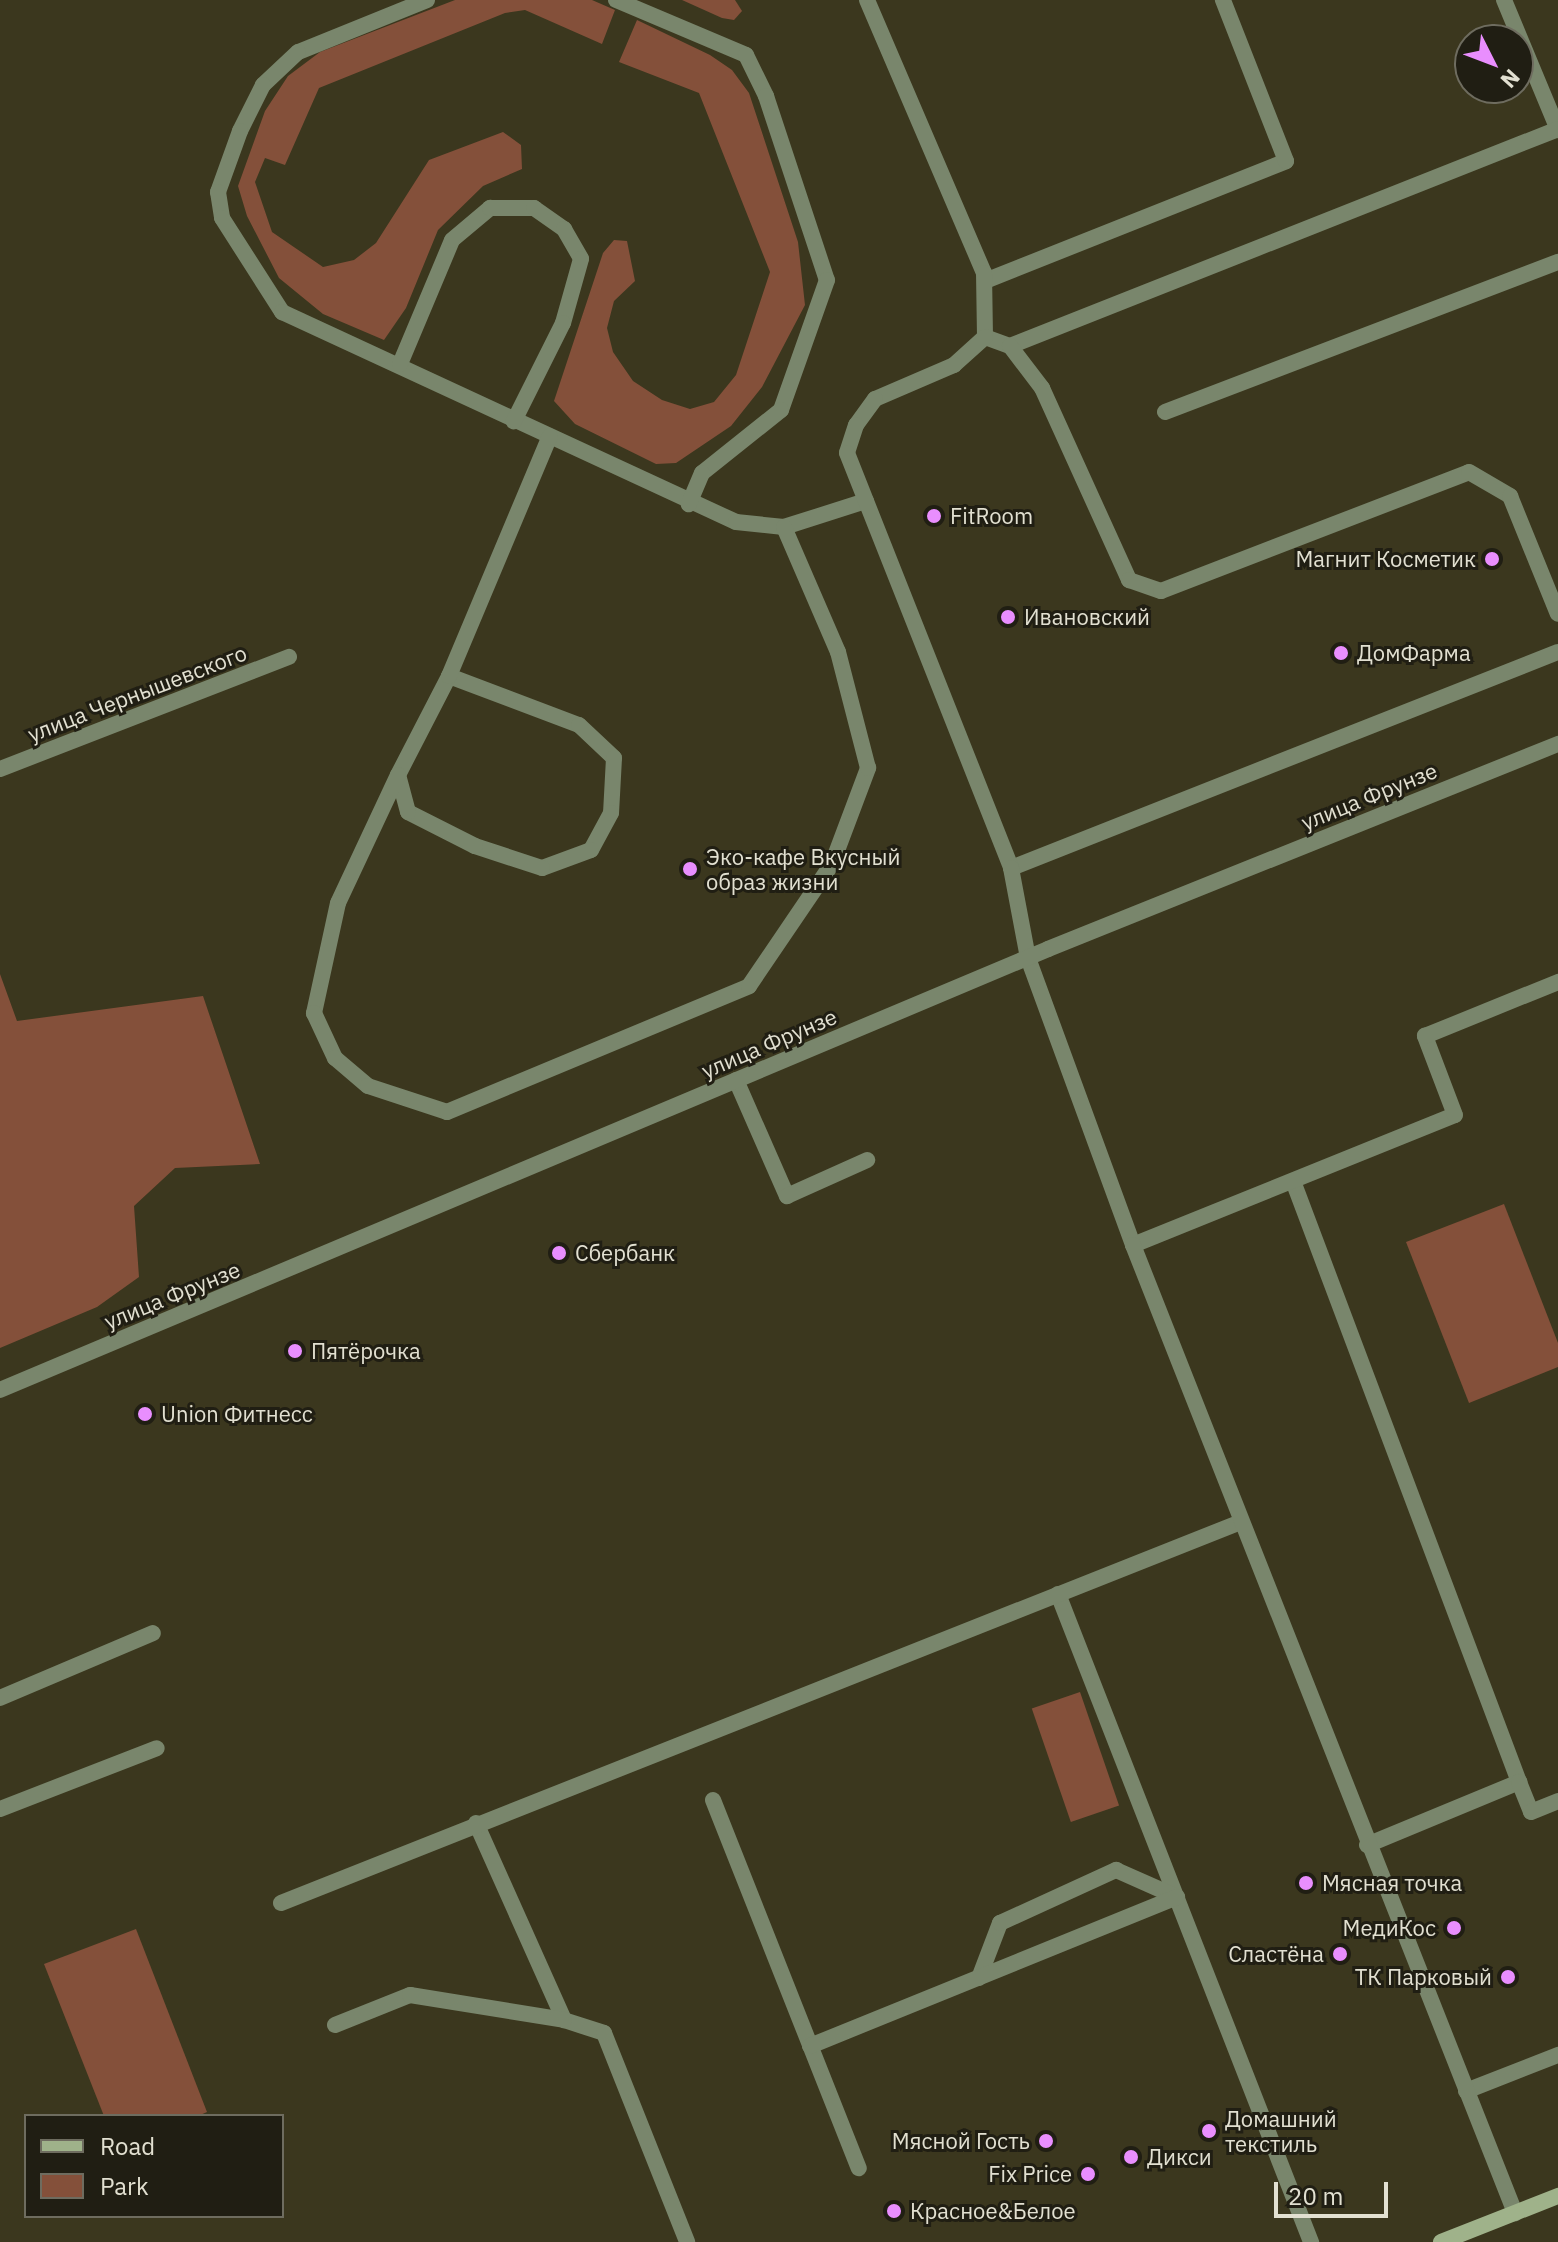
<!DOCTYPE html>
<html>
<head>
<meta charset="utf-8">
<style>
	body { margin:0 }
	#map { position:relative; width:1558px; height:2242px; overflow:hidden; background:#3b371e; font-family:"IBM Plex Sans",sans-serif }
	div>[style] { position:absolute }
	[style*='--x'] { left:calc(var(--x)*1px); top:calc(var(--y)*1px); width:calc(var(--w)*1px); rotate:calc(var(--a)*1deg) }
	.green>* { inset:0; background:#84503a; transform-origin:0 0 }
	.service>* { height:16px; margin:-8px; padding:0 8px; transform-origin:8px; border-radius:8px; background:#79866c }
	.minor>* { height:16px; margin:-8px; padding:0 8px; transform-origin:8px; border-radius:8px; background:#79866c }
	.secondary>* { height:16px; margin:-8px; padding:0 8px; transform-origin:8px; border-radius:8px; background:#9fb28a }
	.dots>* { width:22px; height:22px; translate:-50% -50%; box-sizing:border-box; border:4px solid #201e13; border-radius:50% }
	span { translate:-50% -50%; white-space:nowrap; text-align:center; line-height:1.15; -webkit-text-stroke:6px #201e13; paint-order:stroke }
	.poi-label { font-size:22px; color:#e2e0d1 }
	.left { translate:0 -50%; text-align:left }
	.right { translate:-100% -50%; text-align:right }
	.street-label { font-size:22px; color:#e2e0d1 }
	.legend { position:absolute; left:24px; top:2114px; width:260px; height:104px; box-sizing:border-box; background:#201e13; border:2px solid #6e6c5f; margin:0; padding:10px 14px; list-style:none; font-size:24px; color:#e2e0d1 }
	.legend li { display:flex; align-items:center; gap:16px; height:40px }
	.legend b { width:40px; border:2px solid #6e6c5f }
	.north { position:absolute; left:1454px; top:24px; width:80px; height:80px; box-sizing:border-box; background:#201e13; border:2px solid #6e6c5f; border-radius:50%; rotate:132deg; font-size:22px; font-weight:700; line-height:32px; text-align:center; color:#e2e0d1 }
	.north::after { content:''; display:block; margin:auto; width:28px; height:36px; background:#e98efe; clip-path:polygon(50% 0,100% 100%,50% 72%,0 100%) }
	.scale { position:absolute; left:1274px; top:2182px; width:114px; height:36px; box-sizing:border-box; border:4px solid #e2e0d1; border-top:0; padding-left:10px; font-size:24px; line-height:28px; white-space:nowrap; color:#e2e0d1; -webkit-text-stroke:6px #201e13; paint-order:stroke }
</style>
</head>
<body>
<div id="map">
	<div class="green">
		<i style="clip-path:polygon(455px 0,592px 0,615px 10px,602px 44px,525px 10px,505px 13px,319px 88px,285px 165px,265px 158px,255px 182px,272px 232px,323px 267px,354px 260px,376px 243px,429px 160px,503px 132px,521px 145px,522px 169px,483px 186px,438px 230px,406px 308px,384px 340px,323px 314px,279px 278px,247px 216px,238px 186px,265px 111px,288px 76px,320px 52px)"></i>
		<i style="clip-path:polygon(682px 0,735px 0,742px 11px,734px 20px,722px 18px)"></i>
		<i style="clip-path:polygon(637px 20px,710px 55px,732px 70px,749px 93px,798px 242px,805px 305px,762px 387px,731px 426px,676px 463px,656px 464px,575px 424px,554px 401px,603px 253px,614px 240px,627px 241px,635px 281px,614px 301px,607px 328px,613px 352px,633px 381px,662px 400px,690px 409px,714px 402px,736px 375px,770px 272px,699px 93px,619px 62px)"></i>
		<i style="clip-path:polygon(0 974px,17px 1021px,203px 996px,260px 1164px,175px 1168px,134px 1206px,139px 1277px,97px 1307px,0 1348px)"></i>
		<i style="clip-path:polygon(1504px 1204px,1558px 1343px,1558px 1367px,1469px 1403px,1406px 1242px)"></i>
		<i style="left:1080px;top:1692px;width:120px;height:51px;rotate:71deg"></i>
		<i style="clip-path:polygon(136px 1929px,207px 2112px,198px 2116px,104px 2116px,44px 1964px)"></i>
	</div>
	<div class="service">
		<i style="--x:427;--y:0;--w:139;--a:158"></i>
		<i style="--x:298;--y:52;--w:48;--a:136.7"></i>
		<i style="--x:263;--y:85;--w:51;--a:116.6"></i>
		<i style="--x:240;--y:131;--w:65;--a:109.8"></i>
		<i style="--x:218;--y:192;--w:26;--a:81"></i>
		<i style="--x:222;--y:218;--w:112;--a:57.4"></i>
		<i style="--x:282;--y:312;--w:500;--a:24.82"></i>
		<i style="--x:736;--y:522;--w:48;--a:5.9"></i>
		<i style="--x:784;--y:527;--w:86;--a:-17.6"></i>
		<i style="--x:616;--y:0;--w:141;--a:22.9"></i>
		<i style="--x:746;--y:55;--w:46;--a:64"></i>
		<i style="--x:766;--y:96;--w:194;--a:71.7"></i>
		<i style="--x:827;--y:280;--w:138;--a:109.5"></i>
		<i style="--x:781;--y:410;--w:101;--a:141.4"></i>
		<i style="--x:702;--y:473;--w:34;--a:113"></i>
		<i style="--x:1504;--y:0;--w:141;--a:67.4"></i>
		<i style="--x:985;--y:281;--w:324;--a:-21.7"></i>
		<i style="--x:1286;--y:161;--w:173;--a:-111.4"></i>
		<i style="--x:985;--y:337;--w:27;--a:20"></i>
		<i style="--x:1010;--y:346;--w:589;--a:-21.6"></i>
		<i style="--x:1010;--y:346;--w:53;--a:52.7"></i>
		<i style="--x:1042;--y:388;--w:211;--a:65.6"></i>
		<i style="--x:1129;--y:580;--w:34;--a:19"></i>
		<i style="--x:1161;--y:591;--w:330;--a:-21.1"></i>
		<i style="--x:1469;--y:472;--w:48;--a:30.3"></i>
		<i style="--x:1510;--y:496;--w:127;--a:67.9"></i>
		<i style="--x:400;--y:364;--w:134;--a:-67.2"></i>
		<i style="--x:452;--y:240;--w:50;--a:-40.1"></i>
		<i style="--x:490;--y:208;--w:44;--a:0"></i>
		<i style="--x:534;--y:208;--w:37;--a:35"></i>
		<i style="--x:564;--y:229;--w:34;--a:60"></i>
		<i style="--x:581;--y:259;--w:66;--a:105.7"></i>
		<i style="--x:563;--y:323;--w:110;--a:116.6"></i>
		<i style="--x:1165;--y:412;--w:421;--a:-20.9"></i>
		<i style="--x:449;--y:676;--w:139;--a:20.7"></i>
		<i style="--x:579;--y:725;--w:48;--a:43.3"></i>
		<i style="--x:614;--y:758;--w:55;--a:93.1"></i>
		<i style="--x:611;--y:813;--w:42;--a:118.4"></i>
		<i style="--x:591;--y:850;--w:52;--a:159.8"></i>
		<i style="--x:542;--y:868;--w:71;--a:-161.8"></i>
		<i style="--x:475;--y:846;--w:75;--a:-153.1"></i>
		<i style="--x:408;--y:812;--w:38;--a:-105"></i>
		<i style="--x:398;--y:775;--w:111;--a:-62.7"></i>
		<i style="--x:449;--y:676;--w:260;--a:-67.2"></i>
		<i style="--x:398;--y:775;--w:141;--a:115.1"></i>
		<i style="--x:338;--y:903;--w:113;--a:102.3"></i>
		<i style="--x:314;--y:1013;--w:50;--a:65"></i>
		<i style="--x:335;--y:1058;--w:43;--a:40.3"></i>
		<i style="--x:368;--y:1086;--w:83;--a:18.2"></i>
		<i style="--x:447;--y:1112;--w:327;--a:-22.6"></i>
		<i style="--x:749;--y:986;--w:148;--a:-55.8"></i>
		<i style="--x:832;--y:864;--w:103;--a:-69.4"></i>
		<i style="--x:868;--y:768;--w:120;--a:-104.5"></i>
		<i style="--x:838;--y:652;--w:136;--a:-113.4"></i>
		<i style="--x:1011;--y:868;--w:588;--a:-21.55"></i>
		<i style="--x:736;--y:1080;--w:127;--a:66.3"></i>
		<i style="--x:787;--y:1196;--w:88;--a:-24.2"></i>
		<i style="--x:1293;--y:1181;--w:642;--a:69.39"></i>
		<i style="--x:1133;--y:1245;--w:347;--a:-22"></i>
		<i style="--x:1455;--y:1115;--w:85;--a:-110.8"></i>
		<i style="--x:1425;--y:1036;--w:144;--a:-22.1"></i>
		<i style="--x:1058;--y:1594;--w:696;--a:68.67"></i>
		<i style="--x:0;--y:1698;--w:166;--a:-23"></i>
		<i style="--x:713;--y:1800;--w:396;--a:68.4"></i>
		<i style="--x:0;--y:1809;--w:168;--a:-21.2"></i>
		<i style="--x:476;--y:1823;--w:216;--a:65.9"></i>
		<i style="--x:564;--y:2020;--w:42;--a:18"></i>
		<i style="--x:604;--y:2033;--w:225;--a:68.3"></i>
		<i style="--x:1367;--y:1845;--w:165;--a:-22.5"></i>
		<i style="--x:1519;--y:1782;--w:32;--a:68"></i>
		<i style="--x:1531;--y:1812;--w:29;--a:-22"></i>
		<i style="--x:281;--y:1903;--w:1033;--a:-21.65"></i>
		<i style="--x:979;--y:1978;--w:59;--a:-69.1"></i>
		<i style="--x:1000;--y:1923;--w:128;--a:-24.6"></i>
		<i style="--x:1116;--y:1870;--w:67;--a:23.9"></i>
		<i style="--x:335;--y:2025;--w:81;--a:-21.8"></i>
		<i style="--x:410;--y:1995;--w:156;--a:9.2"></i>
		<i style="--x:810;--y:2046;--w:396;--a:-22.1"></i>
		<i style="--x:1466;--y:2091;--w:99;--a:-21.4"></i>
	</div>
	<div class="minor">
		<i style="--x:867;--y:0;--w:297;--a:66.8"></i>
		<i style="--x:984;--y:273;--w:64;--a:89.1"></i>
		<i style="--x:985;--y:337;--w:42;--a:137.9"></i>
		<i style="--x:954;--y:365;--w:86;--a:156.7"></i>
		<i style="--x:875;--y:399;--w:32;--a:126"></i>
		<i style="--x:856;--y:425;--w:29;--a:108"></i>
		<i style="--x:847;--y:453;--w:446;--a:68.4"></i>
		<i style="--x:1011;--y:868;--w:92;--a:79.3"></i>
		<i style="--x:1028;--y:958;--w:306;--a:69.9"></i>
		<i style="--x:1133;--y:1245;--w:1041;--a:68.46"></i>
		<i style="--x:0;--y:769;--w:310;--a:-21.2"></i>
		<i style="--x:0;--y:1390;--w:1137;--a:-22.82"></i>
		<i style="--x:1048;--y:949;--w:550;--a:-21.9"></i>
	</div>
	<div class="secondary">
		<i style="--x:1441;--y:2242;--w:126;--a:-21.5"></i>
	</div>
	<div class="dots">
		<i style="left:934px;top:516px;background:#e98efe"></i>
		<i style="left:1492px;top:559px;background:#e98efe"></i>
		<i style="left:1008px;top:617px;background:#e98efe"></i>
		<i style="left:1341px;top:653px;background:#e98efe"></i>
		<i style="left:690px;top:869px;background:#e98efe"></i>
		<i style="left:559px;top:1253px;background:#e98efe"></i>
		<i style="left:295px;top:1351px;background:#e98efe"></i>
		<i style="left:145px;top:1414px;background:#e98efe"></i>
		<i style="left:1306px;top:1883px;background:#e98efe"></i>
		<i style="left:1454px;top:1928px;background:#e98efe"></i>
		<i style="left:1340px;top:1954px;background:#e98efe"></i>
		<i style="left:1508px;top:1977px;background:#e98efe"></i>
		<i style="left:1209px;top:2131px;background:#e98efe"></i>
		<i style="left:1046px;top:2141px;background:#e98efe"></i>
		<i style="left:1131px;top:2157px;background:#e98efe"></i>
		<i style="left:1088px;top:2174px;background:#e98efe"></i>
		<i style="left:894px;top:2211px;background:#e98efe"></i>
	</div>
	<div class="poi-label">
		<span class="left" style="left:950px;top:516px">FitRoom</span>
		<span class="right" style="left:1476px;top:559px">Магнит Косметик</span>
		<span class="left" style="left:1024px;top:617px">Ивановский</span>
		<span class="left" style="left:1357px;top:653px">ДомФарма</span>
		<span class="left" style="left:706px;top:869px">Эко-кафе Вкусный<br>образ жизни</span>
		<span class="left" style="left:575px;top:1253px">Сбербанк</span>
		<span class="left" style="left:311px;top:1351px">Пятёрочка</span>
		<span class="left" style="left:161px;top:1414px">Union Фитнесс</span>
		<span class="left" style="left:1322px;top:1883px">Мясная точка</span>
		<span class="right" style="left:1436px;top:1928px">МедиКос</span>
		<span class="right" style="left:1324px;top:1954px">Сластёна</span>
		<span class="right" style="left:1492px;top:1977px">ТК Парковый</span>
		<span class="left" style="left:1225px;top:2131px">Домашний<br>текстиль</span>
		<span class="right" style="left:1030px;top:2141px">Мясной Гость</span>
		<span class="left" style="left:1147px;top:2157px">Дикси</span>
		<span class="right" style="left:1072px;top:2174px">Fix Price</span>
		<span class="left" style="left:910px;top:2211px">Красное&amp;Белое</span>
	</div>
	<div class="street-label">
		<span style="left:137px;top:693px;rotate:-21deg">улица Чернышевского</span>
		<span style="left:1369px;top:796px;rotate:-22deg">улица Фрунзе</span>
		<span style="left:769px;top:1043px;rotate:-23deg">улица Фрунзе</span>
		<span style="left:172px;top:1295px;rotate:-22deg">улица Фрунзе</span>
	</div>
	<ul class="legend">
	<li><b style="height:10px;background:#9fb28a"></b>Road</li>
	<li><b style="height:22px;background:#84503a"></b>Park</li>
	</ul>
	<div class="north">N</div>
	<div class="scale">20 m</div>
</div>
</body>
</html>
